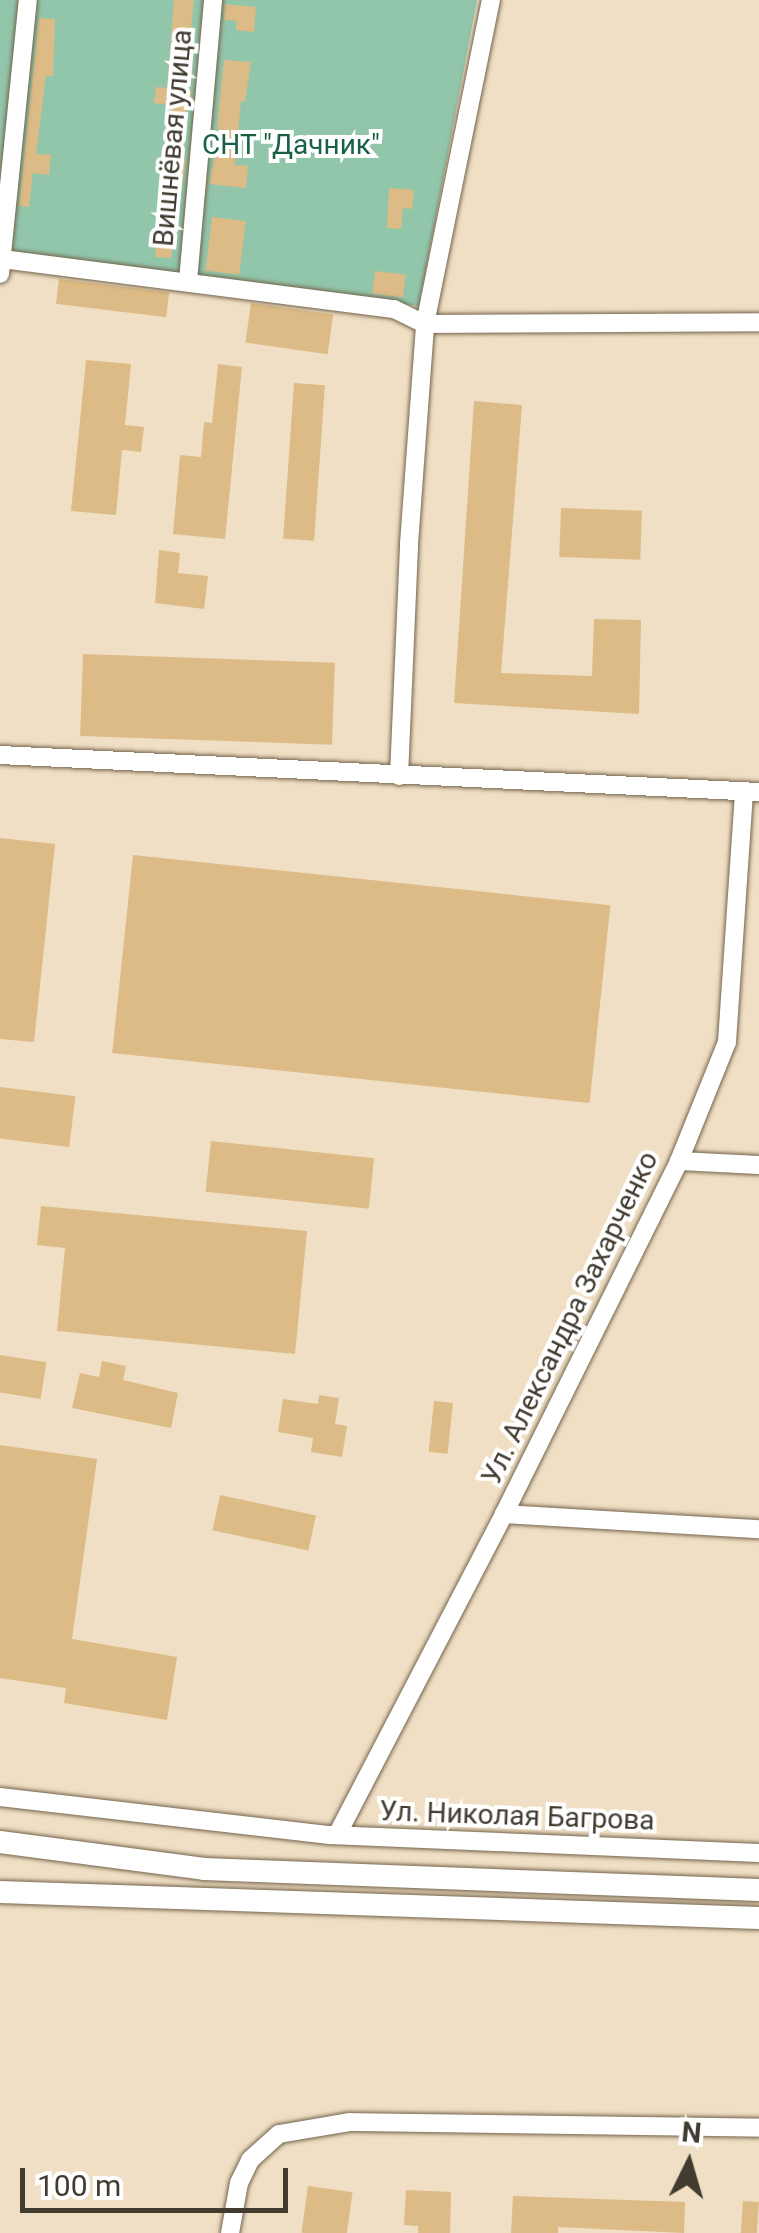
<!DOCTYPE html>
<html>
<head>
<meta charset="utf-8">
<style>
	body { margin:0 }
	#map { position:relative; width:759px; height:2233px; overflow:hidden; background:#f0dfc4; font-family:Roboto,sans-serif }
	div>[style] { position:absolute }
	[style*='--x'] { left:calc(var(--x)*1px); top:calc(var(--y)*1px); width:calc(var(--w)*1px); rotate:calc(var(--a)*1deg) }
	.green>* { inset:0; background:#92c6ab }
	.building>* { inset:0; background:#dcbb86; transform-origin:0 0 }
	.roads { filter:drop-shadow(0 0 2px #73644c) drop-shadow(0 0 2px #73644c) }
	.minor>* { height:18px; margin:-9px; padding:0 9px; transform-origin:9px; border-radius:9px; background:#fff }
	.major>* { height:22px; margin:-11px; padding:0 11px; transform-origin:11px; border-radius:11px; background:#fff }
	span { translate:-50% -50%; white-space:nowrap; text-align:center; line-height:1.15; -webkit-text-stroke:8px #fff; paint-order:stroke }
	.street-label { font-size:28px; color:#413b30 }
	.park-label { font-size:28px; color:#176244 }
	.north { position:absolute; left:639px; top:2113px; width:100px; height:100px; -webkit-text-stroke:8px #fff; paint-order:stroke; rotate:5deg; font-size:28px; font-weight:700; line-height:40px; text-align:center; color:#413b30 }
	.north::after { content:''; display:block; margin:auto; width:35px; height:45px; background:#413b30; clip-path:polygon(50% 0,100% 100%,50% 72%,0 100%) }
	.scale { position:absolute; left:20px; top:2168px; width:268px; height:45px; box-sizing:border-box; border:5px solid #413b30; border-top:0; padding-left:12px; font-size:30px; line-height:35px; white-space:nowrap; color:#413b30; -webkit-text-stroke:8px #fff; paint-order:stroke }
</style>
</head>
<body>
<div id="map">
	<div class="green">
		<i style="clip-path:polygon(0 0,477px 0,419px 306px,0 256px)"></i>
	</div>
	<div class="building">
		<i style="clip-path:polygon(174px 0,194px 0,184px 90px,192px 91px,187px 107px,183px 159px,186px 159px,171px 258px,155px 257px,171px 105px,154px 103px,156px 87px,167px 88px)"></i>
		<i style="clip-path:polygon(225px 4px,256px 7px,254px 32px,236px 30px,237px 21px,224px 20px)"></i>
		<i style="clip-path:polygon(39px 18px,55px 19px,53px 76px,46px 76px,36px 154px,51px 155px,49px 175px,33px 173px,29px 207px,19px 206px)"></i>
		<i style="clip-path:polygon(224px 60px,251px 62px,245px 101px,241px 101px,235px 165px,248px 166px,246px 188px,209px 184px,221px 130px,217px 129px)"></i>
		<i style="clip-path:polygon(389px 188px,414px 190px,412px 209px,403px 208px,401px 229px,387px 228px)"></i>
		<i style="left:212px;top:217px;width:34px;height:54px;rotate:7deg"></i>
		<i style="left:375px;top:271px;width:31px;height:23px;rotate:7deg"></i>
		<i style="left:59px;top:279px;width:111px;height:25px;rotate:7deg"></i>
		<i style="left:251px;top:303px;width:83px;height:40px;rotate:8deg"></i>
		<i style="clip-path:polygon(86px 360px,131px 364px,125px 425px,144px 427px,141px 452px,122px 450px,116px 515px,71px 511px)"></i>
		<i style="clip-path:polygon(218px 364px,242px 367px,225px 539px,173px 534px,180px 455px,201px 457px,204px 422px,212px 423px)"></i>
		<i style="left:294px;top:383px;width:31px;height:156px;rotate:4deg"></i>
		<i style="clip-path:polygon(474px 401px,522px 405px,501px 673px,592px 676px,594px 619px,641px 620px,639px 714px,454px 703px)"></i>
		<i style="left:561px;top:508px;width:81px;height:49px;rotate:2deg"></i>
		<i style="clip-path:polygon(159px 550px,180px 553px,178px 573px,208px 576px,204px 609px,155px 603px)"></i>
		<i style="left:83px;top:654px;width:252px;height:82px;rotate:2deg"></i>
		<i style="clip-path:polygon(0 838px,55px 844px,34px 1042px,0 1039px)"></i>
		<i style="left:133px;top:855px;width:480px;height:199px;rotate:6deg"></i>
		<i style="left:0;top:1087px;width:76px;height:51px;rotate:7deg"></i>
		<i style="left:211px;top:1141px;width:164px;height:51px;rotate:6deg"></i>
		<i style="clip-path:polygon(41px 1206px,307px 1231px,295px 1354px,57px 1331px,65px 1248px,37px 1245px)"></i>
		<i style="left:0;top:1355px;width:47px;height:37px;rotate:9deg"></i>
		<i style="clip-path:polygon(102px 1361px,126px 1366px,123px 1380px,178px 1393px,171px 1428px,72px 1408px,80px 1373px,99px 1377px)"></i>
		<i style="clip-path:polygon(319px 1395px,339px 1398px,335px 1424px,347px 1426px,342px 1457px,311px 1452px,313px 1438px,278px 1432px,283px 1399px,318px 1404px)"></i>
		<i style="left:434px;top:1401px;width:19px;height:51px;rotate:6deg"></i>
		<i style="clip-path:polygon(0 1445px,97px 1459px,72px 1639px,177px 1657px,167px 1720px,64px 1703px,66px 1688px,0 1678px)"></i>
		<i style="left:220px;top:1495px;width:98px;height:36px;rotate:12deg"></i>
		<i style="left:308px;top:2186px;width:45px;height:47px;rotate:8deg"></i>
		<i style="clip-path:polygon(406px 2190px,451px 2192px,450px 2233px,418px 2233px,418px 2226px,404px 2225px)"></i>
		<i style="clip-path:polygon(513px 2196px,685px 2202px,684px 2233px,558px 2227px,558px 2233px,511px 2233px)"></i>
		<i style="left:743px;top:2201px;width:16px;height:32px;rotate:4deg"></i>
	</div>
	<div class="roads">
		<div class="minor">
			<i style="--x:2;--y:259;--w:395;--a:7.3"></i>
			<i style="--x:394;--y:309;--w:34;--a:26"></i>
			<i style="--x:425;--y:324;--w:334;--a:-0.3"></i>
			<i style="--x:0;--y:274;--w:275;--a:-84.2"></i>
			<i style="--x:188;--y:281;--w:282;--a:-84.9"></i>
			<i style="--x:0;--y:755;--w:760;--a:2.79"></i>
			<i style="--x:399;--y:776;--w:232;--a:-87.5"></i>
			<i style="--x:409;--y:544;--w:221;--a:-85.8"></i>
			<i style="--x:425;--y:324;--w:331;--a:-78.5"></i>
			<i style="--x:679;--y:1161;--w:80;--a:2.9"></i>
			<i style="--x:504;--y:1514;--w:255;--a:3.4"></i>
			<i style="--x:0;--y:1797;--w:332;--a:6.6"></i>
			<i style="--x:330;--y:1835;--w:429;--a:2.4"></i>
			<i style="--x:337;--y:1835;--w:362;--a:-62.5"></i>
			<i style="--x:504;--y:1514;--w:394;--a:-63.6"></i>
			<i style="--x:679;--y:1161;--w:128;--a:-68"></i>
			<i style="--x:727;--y:1042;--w:251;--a:-86.1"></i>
			<i style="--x:230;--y:2233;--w:51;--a:-79.8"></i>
			<i style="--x:239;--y:2183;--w:25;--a:-64"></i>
			<i style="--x:250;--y:2160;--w:39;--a:-42"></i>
			<i style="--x:279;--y:2134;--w:71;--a:-9.7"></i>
			<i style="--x:349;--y:2122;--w:410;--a:0.8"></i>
		</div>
		<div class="major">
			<i style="--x:0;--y:1842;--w:206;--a:7.5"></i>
			<i style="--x:204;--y:1869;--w:555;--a:2.17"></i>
			<i style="--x:0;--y:1892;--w:759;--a:1.96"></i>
		</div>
	</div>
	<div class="street-label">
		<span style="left:173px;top:138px;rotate:-85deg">Вишнёвая улица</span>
		<span style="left:570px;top:1318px;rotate:-64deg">Ул. Александра Захарченко</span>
		<span style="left:517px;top:1816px;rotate:2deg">Ул. Николая Багрова</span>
	</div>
	<div class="park-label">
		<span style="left:291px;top:145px">СНТ "Дачник"</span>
	</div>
	<div class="north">N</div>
	<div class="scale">100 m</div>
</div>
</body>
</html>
